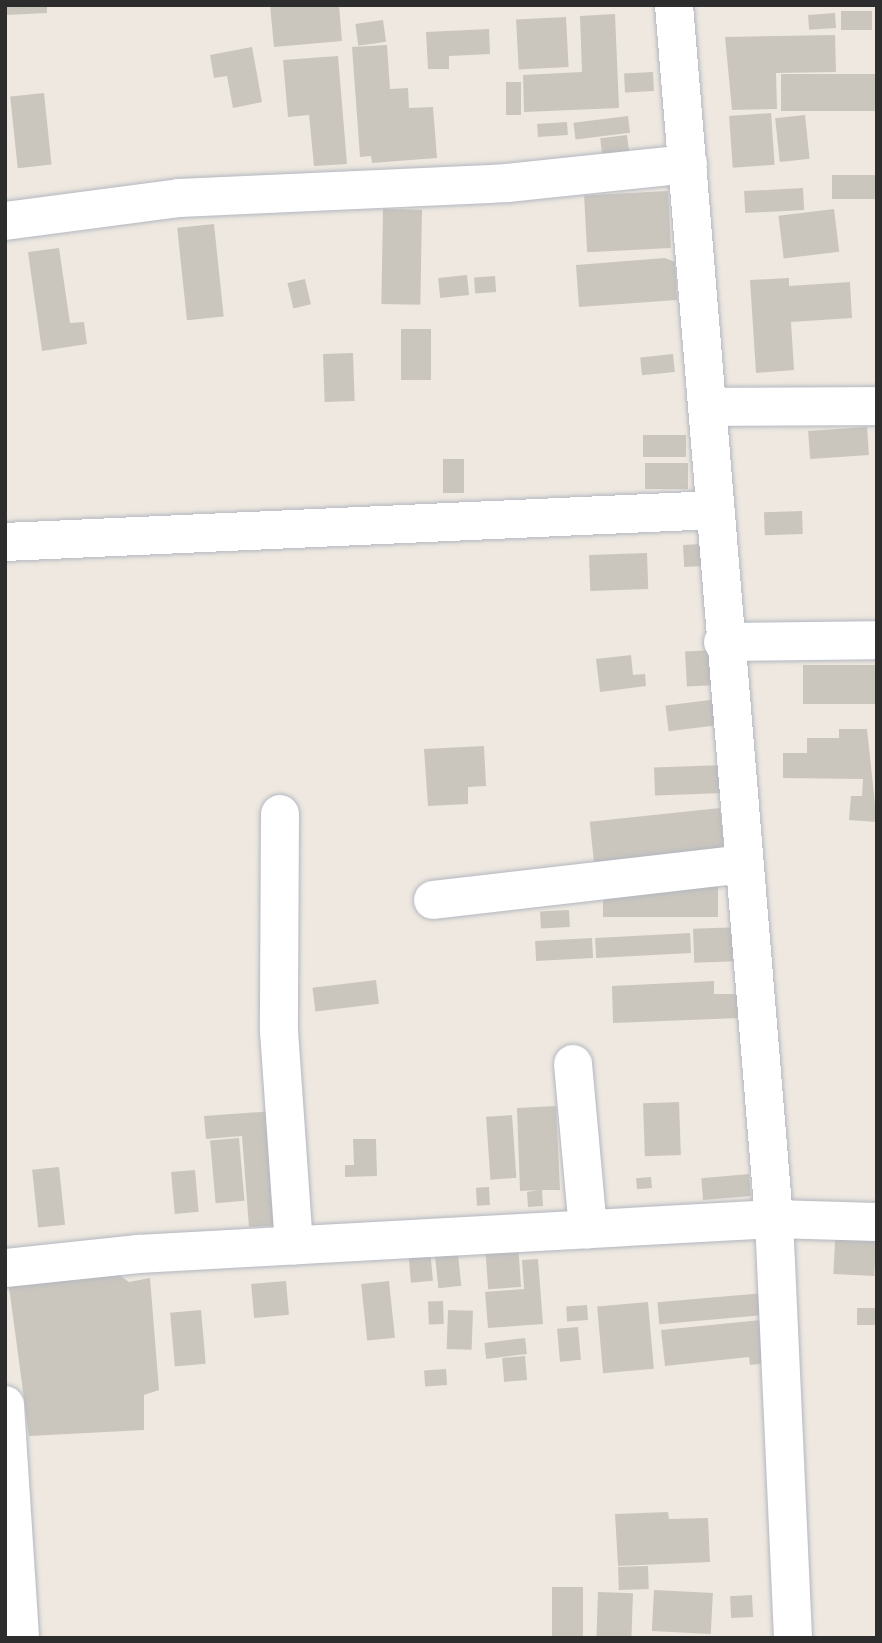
<!DOCTYPE html>
<html>
<head>
<meta charset="utf-8">
<style>
	body { margin:0 }
	#map { position:relative; width:882px; height:1643px; overflow:hidden; background:#eee8e0; font-family:Jost,sans-serif }
	div>[style] { position:absolute }
	[style*='--x'] { left:calc(var(--x)*1px); top:calc(var(--y)*1px); width:calc(var(--w)*1px); rotate:calc(var(--a)*1deg) }
	.building>* { inset:0; background:#cac6be; transform-origin:0 0 }
	.roads { filter:drop-shadow(0 0 2px #b3b7c0) drop-shadow(0 0 2px #b3b7c0) }
	.minor>* { height:38px; margin:-19px; padding:0 19px; transform-origin:19px; border-radius:19px; background:#fff }
	span { translate:-50% -50%; white-space:nowrap; text-align:center; line-height:1.15; -webkit-text-stroke:5px #fff; paint-order:stroke }
	.frame { position:absolute; inset:0; border:7px solid #2d2d2d; pointer-events:none }
</style>
</head>
<body>
<div id="map">
	<div class="building">
		<i style="clip-path:polygon(5px 5px,47px 5px,47px 13px,6px 15px)"></i>
		<i style="clip-path:polygon(270px 5px,339px 5px,342px 41px,274px 47px)"></i>
		<i style="left:841px;top:11px;width:31px;height:19px"></i>
		<i style="left:835px;top:13px;width:15px;height:27px;rotate:86deg"></i>
		<i style="clip-path:polygon(615px 14px,619px 108px,524px 112px,523px 75px,582px 72px,580px 16px)"></i>
		<i style="left:566px;top:17px;width:50px;height:50px;rotate:87deg"></i>
		<i style="left:383px;top:20px;width:22px;height:28px;rotate:82deg"></i>
		<i style="clip-path:polygon(489px 29px,490px 54px,449px 56px,449px 69px,428px 69px,426px 32px)"></i>
		<i style="clip-path:polygon(835px 35px,836px 72px,776px 73px,777px 109px,732px 110px,725px 37px)"></i>
		<i style="clip-path:polygon(387px 45px,390px 89px,408px 88px,409px 108px,433px 107px,437px 158px,372px 163px,371px 156px,360px 157px,352px 47px)"></i>
		<i style="clip-path:polygon(252px 47px,262px 102px,233px 108px,227px 76px,214px 78px,210px 55px)"></i>
		<i style="clip-path:polygon(338px 56px,347px 164px,314px 166px,309px 115px,288px 117px,283px 60px)"></i>
		<i style="left:653px;top:72px;width:19px;height:29px;rotate:87deg"></i>
		<i style="left:877px;top:74px;width:37px;height:96px;rotate:90deg"></i>
		<i style="left:506px;top:82px;width:15px;height:33px"></i>
		<i style="left:44px;top:93px;width:72px;height:34px;rotate:84deg"></i>
		<i style="left:771px;top:113px;width:52px;height:42px;rotate:86deg"></i>
		<i style="left:805px;top:115px;width:44px;height:30px;rotate:84deg"></i>
		<i style="left:628px;top:116px;width:17px;height:55px;rotate:83deg"></i>
		<i style="left:567px;top:122px;width:13px;height:30px;rotate:86deg"></i>
		<i style="left:627px;top:135px;width:17px;height:27px;rotate:83deg"></i>
		<i style="left:877px;top:175px;width:24px;height:45px;rotate:90deg"></i>
		<i style="left:803px;top:188px;width:22px;height:59px;rotate:87deg"></i>
		<i style="left:668px;top:191px;width:57px;height:84px;rotate:87deg"></i>
		<i style="left:383px;top:209px;width:39px;height:95px;rotate:1deg"></i>
		<i style="left:834px;top:209px;width:43px;height:56px;rotate:83deg"></i>
		<i style="left:214px;top:224px;width:93px;height:37px;rotate:84deg"></i>
		<i style="clip-path:polygon(59px 248px,70px 323px,84px 322px,87px 344px,42px 351px,28px 252px)"></i>
		<i style="clip-path:polygon(665px 258px,675px 262px,677px 300px,579px 307px,576px 265px)"></i>
		<i style="left:467px;top:275px;width:20px;height:29px;rotate:84deg"></i>
		<i style="left:495px;top:276px;width:16px;height:21px;rotate:86deg"></i>
		<i style="clip-path:polygon(789px 278px,789px 286px,850px 282px,852px 318px,791px 322px,794px 370px,756px 373px,750px 280px)"></i>
		<i style="left:305px;top:279px;width:26px;height:18px;rotate:77deg"></i>
		<i style="left:401px;top:329px;width:30px;height:51px"></i>
		<i style="left:353px;top:353px;width:48px;height:30px;rotate:88deg"></i>
		<i style="left:673px;top:354px;width:18px;height:33px;rotate:84deg"></i>
		<i style="left:867px;top:427px;width:28px;height:59px;rotate:86deg"></i>
		<i style="left:643px;top:435px;width:43px;height:22px"></i>
		<i style="left:443px;top:459px;width:21px;height:34px"></i>
		<i style="left:645px;top:463px;width:43px;height:26px"></i>
		<i style="left:802px;top:511px;width:23px;height:38px;rotate:88deg"></i>
		<i style="left:701px;top:544px;width:22px;height:18px;rotate:87deg"></i>
		<i style="left:647px;top:553px;width:36px;height:58px;rotate:88deg"></i>
		<i style="left:715px;top:650px;width:35px;height:30px;rotate:87deg"></i>
		<i style="clip-path:polygon(631px 655px,633px 675px,645px 674px,646px 686px,600px 692px,596px 659px)"></i>
		<i style="left:877px;top:665px;width:39px;height:74px;rotate:90deg"></i>
		<i style="left:718px;top:699px;width:26px;height:53px;rotate:83deg"></i>
		<i style="clip-path:polygon(839px 729px,867px 729px,877px 822px,849px 820px,851px 796px,862px 796px,863px 779px,783px 778px,783px 753px,807px 753px,807px 738px,839px 738px)"></i>
		<i style="clip-path:polygon(484px 746px,486px 786px,468px 787px,468px 804px,428px 806px,424px 749px)"></i>
		<i style="left:724px;top:765px;width:28px;height:70px;rotate:88deg"></i>
		<i style="left:720px;top:808px;width:47px;height:131px;rotate:84deg"></i>
		<i style="left:718px;top:881px;width:36px;height:115px;rotate:90deg"></i>
		<i style="left:569px;top:910px;width:17px;height:29px;rotate:87deg"></i>
		<i style="left:742px;top:927px;width:34px;height:49px;rotate:88deg"></i>
		<i style="left:690px;top:933px;width:20px;height:95px;rotate:87deg"></i>
		<i style="left:592px;top:938px;width:20px;height:57px;rotate:87deg"></i>
		<i style="left:376px;top:980px;width:24px;height:64px;rotate:83deg"></i>
		<i style="clip-path:polygon(714px 981px,714px 994px,738px 994px,739px 1018px,613px 1023px,612px 986px)"></i>
		<i style="left:679px;top:1102px;width:53px;height:36px;rotate:88deg"></i>
		<i style="clip-path:polygon(556px 1106px,560px 1190px,542px 1190px,543px 1206px,528px 1207px,527px 1192px,538px 1190px,520px 1191px,517px 1108px)"></i>
		<i style="clip-path:polygon(274px 1111px,283px 1225px,249px 1227px,242px 1136px,206px 1139px,204px 1116px)"></i>
		<i style="left:512px;top:1115px;width:63px;height:26px;rotate:86deg"></i>
		<i style="left:239px;top:1138px;width:63px;height:29px;rotate:85deg"></i>
		<i style="clip-path:polygon(353px 1139px,376px 1139px,377px 1176px,345px 1177px,345px 1165px,354px 1165px)"></i>
		<i style="left:59px;top:1167px;width:58px;height:27px;rotate:84deg"></i>
		<i style="left:195px;top:1170px;width:42px;height:24px;rotate:85deg"></i>
		<i style="left:749px;top:1174px;width:22px;height:48px;rotate:85deg"></i>
		<i style="left:651px;top:1177px;width:11px;height:15px;rotate:85deg"></i>
		<i style="left:489px;top:1187px;width:18px;height:13px;rotate:87deg"></i>
		<i style="left:836px;top:1223px;width:41px;height:51px;rotate:3deg"></i>
		<i style="left:518px;top:1243px;width:44px;height:33px;rotate:86deg"></i>
		<i style="left:457px;top:1245px;width:41px;height:23px;rotate:84deg"></i>
		<i style="left:430px;top:1248px;width:33px;height:22px;rotate:85deg"></i>
		<i style="clip-path:polygon(538px 1259px,543px 1324px,488px 1328px,485px 1292px,524px 1289px,522px 1260px)"></i>
		<i style="clip-path:polygon(108px 1267px,129px 1282px,150px 1278px,159px 1390px,144px 1395px,144px 1430px,29px 1436px,9px 1287px,21px 1274px)"></i>
		<i style="left:286px;top:1281px;width:34px;height:35px;rotate:85deg"></i>
		<i style="left:389px;top:1281px;width:57px;height:28px;rotate:84deg"></i>
		<i style="left:764px;top:1293px;width:22px;height:107px;rotate:85deg"></i>
		<i style="left:443px;top:1301px;width:23px;height:15px;rotate:88deg"></i>
		<i style="left:648px;top:1302px;width:67px;height:51px;rotate:85deg"></i>
		<i style="left:587px;top:1305px;width:15px;height:21px;rotate:86deg"></i>
		<i style="left:857px;top:1308px;width:20px;height:17px"></i>
		<i style="left:201px;top:1310px;width:54px;height:31px;rotate:85deg"></i>
		<i style="left:448px;top:1310px;width:25px;height:39px;rotate:2deg"></i>
		<i style="clip-path:polygon(761px 1320px,766px 1363px,750px 1365px,749px 1357px,665px 1366px,661px 1330px)"></i>
		<i style="left:578px;top:1327px;width:33px;height:21px;rotate:85deg"></i>
		<i style="left:525px;top:1338px;width:16px;height:41px;rotate:83deg"></i>
		<i style="left:525px;top:1356px;width:24px;height:23px;rotate:85deg"></i>
		<i style="left:446px;top:1369px;width:16px;height:22px;rotate:86deg"></i>
		<i style="clip-path:polygon(668px 1512px,669px 1519px,708px 1518px,710px 1562px,618px 1566px,615px 1514px)"></i>
		<i style="left:648px;top:1566px;width:23px;height:30px;rotate:88deg"></i>
		<i style="left:552px;top:1587px;width:31px;height:51px"></i>
		<i style="left:654px;top:1590px;width:59px;height:41px;rotate:3deg"></i>
		<i style="left:598px;top:1592px;width:35px;height:46px;rotate:2deg"></i>
		<i style="left:752px;top:1595px;width:22px;height:22px;rotate:87deg"></i>
	</div>
	<div class="roads">
		<div class="minor">
			<i style="--x:674;--y:5;--w:1218;--a:85.29"></i>
			<i style="--x:774;--y:1219;--w:419;--a:87.4"></i>
			<i style="--x:5;--y:221;--w:176;--a:-7.5"></i>
			<i style="--x:179;--y:198;--w:328;--a:-2.6"></i>
			<i style="--x:507;--y:183;--w:182;--a:-6"></i>
			<i style="--x:708;--y:407;--w:169;--a:-0.3"></i>
			<i style="--x:5;--y:542;--w:710;--a:-2.58"></i>
			<i style="--x:723;--y:642;--w:154;--a:-0.7"></i>
			<i style="--x:280;--y:814;--w:217;--a:90.3"></i>
			<i style="--x:279;--y:1031;--w:215;--a:86"></i>
			<i style="--x:433;--y:900;--w:313;--a:-6.6"></i>
			<i style="--x:573;--y:1064;--w:166;--a:84.8"></i>
			<i style="--x:5;--y:1268;--w:134;--a:-6"></i>
			<i style="--x:138;--y:1254;--w:637;--a:-3.15"></i>
			<i style="--x:774;--y:1219;--w:103;--a:1.7"></i>
			<i style="--x:5;--y:1405;--w:233;--a:86.3"></i>
		</div>
	</div>
	<div class="frame"></div>
</div>
</body>
</html>
